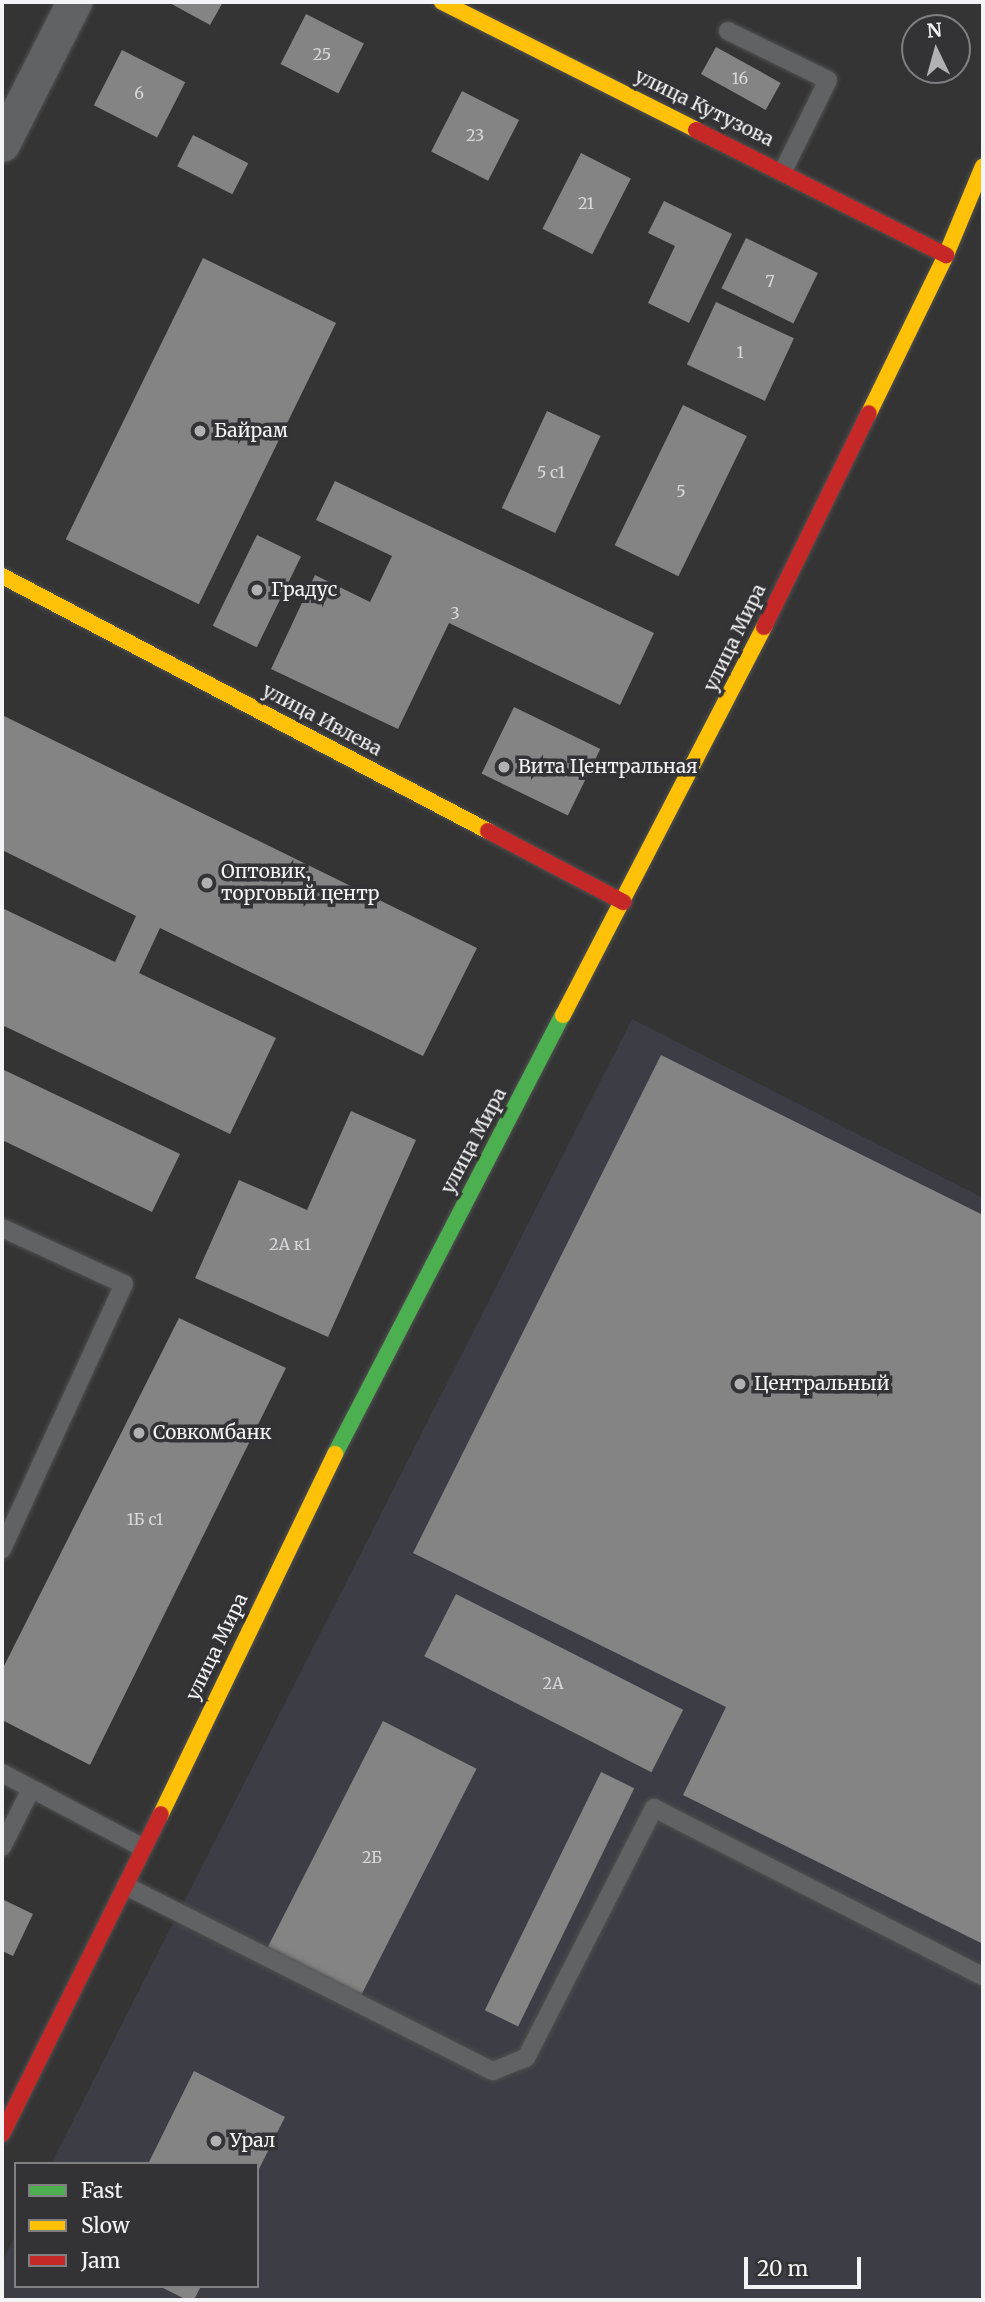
<!DOCTYPE html>
<html>
<head>
<meta charset="utf-8">
<style>
	body { margin:0 }
	#map { position:relative; width:985px; height:2302px; overflow:hidden; background:#343435; font-family:Merriweather,serif }
	div>[style] { position:absolute }
	[style*='--x'] { left:calc(var(--x)*1px); top:calc(var(--y)*1px); width:calc(var(--w)*1px); rotate:calc(var(--a)*1deg) }
	.built>* { inset:0; background:#3d3e45 }
	.building>* { inset:0; background:#848485; transform-origin:0 0 }
	.roads { filter:drop-shadow(0 0 2px #505050) drop-shadow(0 0 2px #505050) }
	.lane>* { height:18px; margin:-9px; padding:0 9px; transform-origin:9px; border-radius:9px; background:#616263 }
	.street>* { height:35px; margin:-17.5px; padding:0 17.5px; transform-origin:17.5px; border-radius:17.5px; background:#616263 }
	.fast>* { height:16px; margin:-8px; padding:0 8px; transform-origin:8px; border-radius:8px; background:#4caf50 }
	.slow>* { height:16px; margin:-8px; padding:0 8px; transform-origin:8px; border-radius:8px; background:#ffc107 }
	.jam>* { height:16px; margin:-8px; padding:0 8px; transform-origin:8px; border-radius:8px; background:#c62828 }
	.dots>* { width:19px; height:19px; translate:-50% -50%; box-sizing:border-box; border:4px solid #333336; border-radius:50% }
	span { translate:-50% -50%; white-space:nowrap; text-align:center; line-height:1.15; -webkit-text-stroke:7px #333336; paint-order:stroke }
	.number-label { font-size:16px; color:#d8d8da }
	.number-label span { -webkit-text-stroke-width:0 }
	.street-label { font-size:19px; color:#f4f4f6 }
	.poi-label { font-size:19px; color:#f4f4f6 }
	.left { translate:0 -50%; text-align:left }
	.frame { position:absolute; inset:0; border:4px solid #f4f4f6; pointer-events:none }
	.legend { position:absolute; left:14px; top:2162px; width:245px; height:126px; box-sizing:border-box; background:#333336; border:2px solid #808083; margin:0; padding:9px 12px; list-style:none; font-size:21px; color:#f4f4f6 }
	.legend li { display:flex; align-items:center; gap:14px; height:35px }
	.legend b { width:35px; border:2px solid #808083 }
	.north { position:absolute; left:901px; top:14px; width:70px; height:70px; box-sizing:border-box; background:#333336; border:2px solid #808083; border-radius:50%; rotate:355deg; font-size:19px; font-weight:700; line-height:28px; text-align:center; color:#f4f4f6 }
	.north::after { content:''; display:block; margin:auto; width:24px; height:32px; background:#b1b1b2; clip-path:polygon(50% 0,100% 100%,50% 72%,0 100%) }
	.scale { position:absolute; left:744px; top:2257px; width:117px; height:32px; box-sizing:border-box; border:4px solid #f4f4f6; border-top:0; padding-left:9px; font-size:21px; line-height:24px; white-space:nowrap; color:#f4f4f6; -webkit-text-stroke:5px #333336; paint-order:stroke }
</style>
</head>
<body>
<div id="map">
	<div class="built">
		<i style="clip-path:polygon(632px 1019px,983px 1198px,983px 2300px,2px 2300px,2px 2262px,16px 2234px,16px 2286px,257px 2286px,257px 2164px,51px 2164px)"></i>
	</div>
	<div class="building">
		<i style="clip-path:polygon(168px 2px,223px 2px,210px 25px)"></i>
		<i style="left:306px;top:14px;width:65px;height:56px;rotate:27deg"></i>
		<i style="left:716px;top:47px;width:74px;height:31px;rotate:29deg"></i>
		<i style="left:122px;top:50px;width:71px;height:62px;rotate:27deg"></i>
		<i style="left:462px;top:91px;width:64px;height:68px;rotate:27deg"></i>
		<i style="left:193px;top:135px;width:62px;height:35px;rotate:27deg"></i>
		<i style="left:581px;top:153px;width:56px;height:85px;rotate:27deg"></i>
		<i style="clip-path:polygon(664px 201px,732px 234px,689px 323px,648px 303px,675px 246px,648px 233px)"></i>
		<i style="left:746px;top:238px;width:80px;height:56px;rotate:26deg"></i>
		<i style="left:203px;top:258px;width:148px;height:313px;rotate:26deg"></i>
		<i style="left:716px;top:302px;width:86px;height:69px;rotate:25deg"></i>
		<i style="left:683px;top:405px;width:71px;height:156px;rotate:26deg"></i>
		<i style="left:547px;top:411px;width:59px;height:107px;rotate:25deg"></i>
		<i style="clip-path:polygon(335px 481px,654px 633px,620px 705px,449px 623px,398px 729px,271px 669px,315px 575px,370px 602px,392px 556px,316px 520px)"></i>
		<i style="left:257px;top:535px;width:49px;height:101px;rotate:26deg"></i>
		<i style="left:514px;top:707px;width:96px;height:74px;rotate:26deg"></i>
		<i style="clip-path:polygon(2px 715px,477px 948px,423px 1056px,160px 928px,139px 973px,276px 1038px,230px 1134px,2px 1025px,2px 908px,115px 962px,136px 916px,2px 850px)"></i>
		<i style="clip-path:polygon(661px 1055px,983px 1215px,983px 1944px,683px 1795px,726px 1707px,413px 1553px)"></i>
		<i style="clip-path:polygon(2px 1069px,180px 1154px,152px 1212px,2px 1140px)"></i>
		<i style="clip-path:polygon(351px 1111px,416px 1140px,328px 1337px,195px 1278px,239px 1180px,307px 1210px)"></i>
		<i style="clip-path:polygon(179px 1318px,286px 1368px,90px 1765px,2px 1720px,2px 1670px)"></i>
		<i style="left:456px;top:1594px;width:255px;height:70px;rotate:27deg"></i>
		<i style="left:383px;top:1721px;width:105px;height:254px;rotate:27deg"></i>
		<i style="left:601px;top:1772px;width:37px;height:265px;rotate:26deg"></i>
		<i style="clip-path:polygon(4px 1900px,33px 1914px,13px 1956px,2px 1951px)"></i>
		<i style="clip-path:polygon(194px 2071px,285px 2117px,257px 2173px,257px 2164px,148px 2164px)"></i>
		<i style="clip-path:polygon(159px 2286px,201px 2286px,194px 2300px,187px 2300px)"></i>
	</div>
	<div class="roads">
		<div class="lane">
			<i style="--x:728;--y:31;--w:111;--a:26.1"></i>
			<i style="--x:828;--y:80;--w:102;--a:116.3"></i>
			<i style="--x:2;--y:1228;--w:134;--a:24.7"></i>
			<i style="--x:124;--y:1284;--w:292;--a:114.7"></i>
			<i style="--x:2;--y:1773;--w:158;--a:27.9"></i>
			<i style="--x:2;--y:1847;--w:65;--a:-63.4"></i>
			<i style="--x:126;--y:1886;--w:411;--a:26.8"></i>
			<i style="--x:493;--y:2071;--w:35;--a:-22"></i>
			<i style="--x:526;--y:2058;--w:281;--a:-62.9"></i>
			<i style="--x:654;--y:1808;--w:369;--a:27.1"></i>
		</div>
		<div class="street">
			<i style="--x:2;--y:144;--w:159;--a:-63.1"></i>
		</div>
		<div class="fast">
			<i style="--x:335;--y:1454;--w:495;--a:-62.6"></i>
		</div>
		<div class="slow">
			<i style="--x:442;--y:2;--w:284;--a:26.7"></i>
			<i style="--x:869;--y:413;--w:176;--a:-64"></i>
			<i style="--x:946;--y:255;--w:96;--a:-67.4"></i>
			<i style="--x:2;--y:576;--w:549;--a:27.69"></i>
			<i style="--x:563;--y:1015;--w:437;--a:-62.6"></i>
			<i style="--x:161;--y:1814;--w:400;--a:-64.2"></i>
		</div>
		<div class="jam">
			<i style="--x:696;--y:130;--w:280;--a:26.6"></i>
			<i style="--x:764;--y:627;--w:238;--a:-63.9"></i>
			<i style="--x:488;--y:831;--w:153;--a:27.7"></i>
			<i style="--x:2;--y:2134;--w:357;--a:-63.6"></i>
		</div>
	</div>
	<div class="dots">
		<i style="left:200px;top:431px;background:#b1b1b2"></i>
		<i style="left:257px;top:590px;background:#b1b1b2"></i>
		<i style="left:504px;top:767px;background:#b1b1b2"></i>
		<i style="left:207px;top:883px;background:#b1b1b2"></i>
		<i style="left:740px;top:1384px;background:#b1b1b2"></i>
		<i style="left:139px;top:1433px;background:#b1b1b2"></i>
		<i style="left:216px;top:2141px;background:#b1b1b2"></i>
	</div>
	<div class="number-label">
		<span style="left:322px;top:54px">25</span>
		<span style="left:740px;top:78px">16</span>
		<span style="left:139px;top:93px">6</span>
		<span style="left:475px;top:135px">23</span>
		<span style="left:586px;top:203px">21</span>
		<span style="left:770px;top:281px">7</span>
		<span style="left:740px;top:352px">1</span>
		<span style="left:551px;top:472px">5 с1</span>
		<span style="left:681px;top:491px">5</span>
		<span style="left:455px;top:613px">3</span>
		<span style="left:290px;top:1244px">2А к1</span>
		<span style="left:145px;top:1519px">1Б с1</span>
		<span style="left:553px;top:1683px">2А</span>
		<span style="left:372px;top:1857px">2Б</span>
	</div>
	<div class="street-label">
		<span style="left:704px;top:108px;rotate:26deg">улица Кутузова</span>
		<span style="left:735px;top:638px;rotate:-64deg">улица Мира</span>
		<span style="left:322px;top:720px;rotate:28deg">улица Ивлева</span>
		<span style="left:474px;top:1141px;rotate:-62deg">улица Мира</span>
		<span style="left:217px;top:1647px;rotate:-64deg">улица Мира</span>
	</div>
	<div class="poi-label">
		<span class="left" style="left:214px;top:431px">Байрам</span>
		<span class="left" style="left:271px;top:590px">Градус</span>
		<span class="left" style="left:518px;top:767px">Вита Центральная</span>
		<span class="left" style="left:221px;top:883px">Оптовик,<br>торговый центр</span>
		<span class="left" style="left:754px;top:1384px">Центральный</span>
		<span class="left" style="left:153px;top:1433px">Совкомбанк</span>
		<span class="left" style="left:230px;top:2141px">Урал</span>
	</div>
	<div class="frame"></div>
	<ul class="legend">
	<li><b style="height:9px;background:#4caf50"></b>Fast</li>
	<li><b style="height:9px;background:#ffc107"></b>Slow</li>
	<li><b style="height:9px;background:#c62828"></b>Jam</li>
	</ul>
	<div class="north">N</div>
	<div class="scale">20 m</div>
</div>
</body>
</html>
